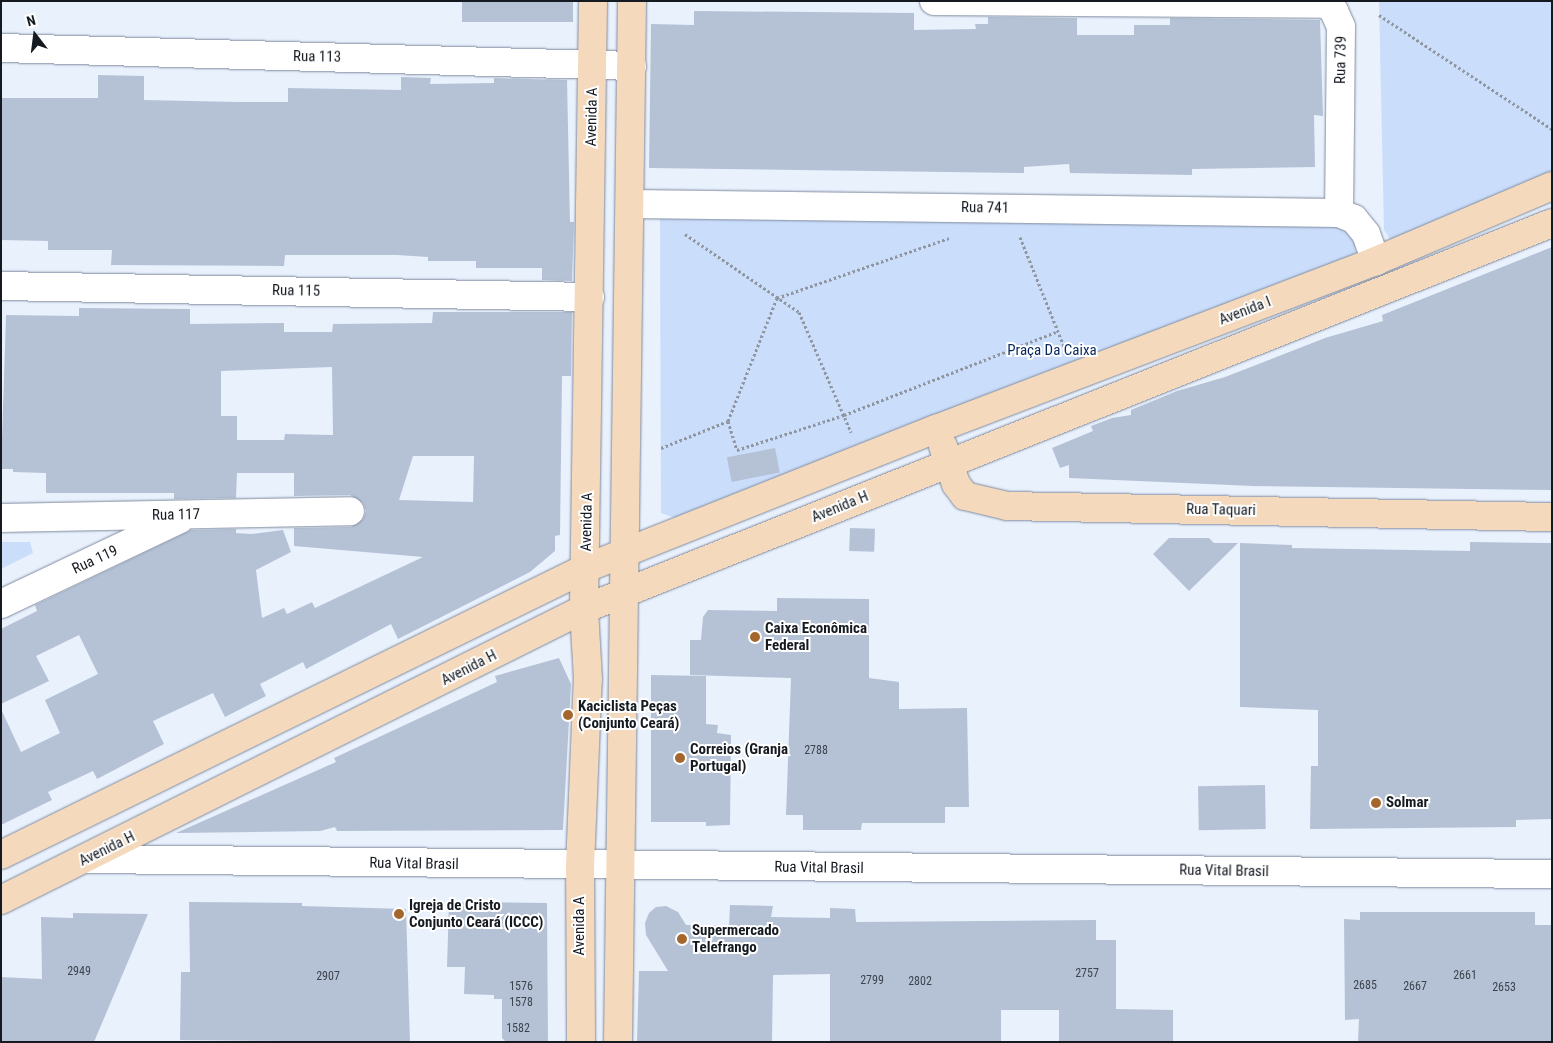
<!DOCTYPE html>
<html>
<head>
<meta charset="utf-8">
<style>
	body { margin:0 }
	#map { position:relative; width:1553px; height:1043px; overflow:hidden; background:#e9f1fd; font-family:"Roboto Condensed",sans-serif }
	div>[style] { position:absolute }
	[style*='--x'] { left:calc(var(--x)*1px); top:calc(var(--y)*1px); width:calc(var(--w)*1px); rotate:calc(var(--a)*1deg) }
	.green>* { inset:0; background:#caddfb }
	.building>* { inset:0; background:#b5c2d6; transform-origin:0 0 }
	.path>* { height:3px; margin-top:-1.5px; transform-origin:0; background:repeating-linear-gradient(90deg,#8f96a0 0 2.5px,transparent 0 5px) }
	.roads { filter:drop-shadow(0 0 1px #7f8a9d) drop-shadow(0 0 1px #7f8a9d) }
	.street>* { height:28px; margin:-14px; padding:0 14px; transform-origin:14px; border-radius:14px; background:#fff }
	.secondary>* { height:28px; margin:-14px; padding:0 14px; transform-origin:14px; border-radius:14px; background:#f4d9bc }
	.dots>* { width:14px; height:14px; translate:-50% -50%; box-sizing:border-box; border:2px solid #fff; border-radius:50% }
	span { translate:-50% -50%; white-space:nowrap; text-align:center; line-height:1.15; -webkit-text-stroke:4px #fff; paint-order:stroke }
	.number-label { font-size:12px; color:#3d444e }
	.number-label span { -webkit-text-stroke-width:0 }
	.street-label { font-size:15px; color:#151a21 }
	.park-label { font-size:15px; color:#08285d }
	.poi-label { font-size:15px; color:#151a21; font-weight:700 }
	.left { translate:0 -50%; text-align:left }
	.frame { position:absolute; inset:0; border:2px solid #151a21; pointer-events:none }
	.north { position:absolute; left:10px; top:10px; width:50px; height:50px; -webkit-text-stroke:4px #fff; paint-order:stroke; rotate:345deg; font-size:14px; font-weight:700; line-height:20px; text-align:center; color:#151a21 }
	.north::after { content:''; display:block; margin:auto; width:18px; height:22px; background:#151a21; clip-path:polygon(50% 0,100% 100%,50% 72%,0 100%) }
</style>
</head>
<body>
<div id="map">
	<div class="green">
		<i style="clip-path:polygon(1379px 1px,1552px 2px,1552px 178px,1392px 242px,1384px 230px)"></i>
		<i style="clip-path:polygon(660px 216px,1355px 227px,1356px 265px,681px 520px,661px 513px)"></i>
		<i style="clip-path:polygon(1px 542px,30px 542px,33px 553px,1px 569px)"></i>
	</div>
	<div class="building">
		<i style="left:462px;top:1px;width:111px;height:21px"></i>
		<i style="clip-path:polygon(694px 11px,914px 13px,914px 30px,976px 29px,975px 24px,988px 24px,988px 17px,1077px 18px,1077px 35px,1134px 35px,1134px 25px,1170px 25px,1170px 18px,1320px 20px,1323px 116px,1314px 115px,1315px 167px,1192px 169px,1192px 175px,1070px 173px,1069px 164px,1024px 167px,1024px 173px,649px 168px,651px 24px,694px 25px)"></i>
		<i style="clip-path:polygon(98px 75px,144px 76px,144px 100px,239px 102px,288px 102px,288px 88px,401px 90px,401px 77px,431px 78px,430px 84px,494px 83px,494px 78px,567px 80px,570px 222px,574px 222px,572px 281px,542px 280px,542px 268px,476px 268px,476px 261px,428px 261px,428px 257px,397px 255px,285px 255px,284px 266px,111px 265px,112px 250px,48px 250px,48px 241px,1px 240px,1px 98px,98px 98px)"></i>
		<i style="clip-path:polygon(1552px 247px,1552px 490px,1253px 486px,1069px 478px,1069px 465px,1060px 468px,1052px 448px,1093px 431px,1091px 426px,1112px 418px,1131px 415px,1131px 410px,1177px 391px,1225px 377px,1325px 338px,1383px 321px,1382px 315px)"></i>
		<i style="clip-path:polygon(evenodd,79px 308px,190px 309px,190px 324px,284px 323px,284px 332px,332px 332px,333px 324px,432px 323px,433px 312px,572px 312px,571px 376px,562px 376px,560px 535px,555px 536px,555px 551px,530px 572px,398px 639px,391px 624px,306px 669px,303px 662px,260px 684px,266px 696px,225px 717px,213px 693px,153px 721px,164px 744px,97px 779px,93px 771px,48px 792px,52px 800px,1px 825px,1px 709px,21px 752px,60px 733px,45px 700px,98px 674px,79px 635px,36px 656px,49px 681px,1px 704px,1px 629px,37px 611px,35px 605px,191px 530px,236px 529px,236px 533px,251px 534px,283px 530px,291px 552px,256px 570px,262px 618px,284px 608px,287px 614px,312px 602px,315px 608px,423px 557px,294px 546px,294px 528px,351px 527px,363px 519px,366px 511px,363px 503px,350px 495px,294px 496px,294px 473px,237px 473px,236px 498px,174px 499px,174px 493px,46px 493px,46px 473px,13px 472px,13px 469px,1px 469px,6px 315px,79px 316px,79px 308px,332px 367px,333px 435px,285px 434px,284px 440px,237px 440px,237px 416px,221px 416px,221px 371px,332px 367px,79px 308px,413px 456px,474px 456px,473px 502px,399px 500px,413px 456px)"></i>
		<i style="left:775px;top:448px;width:25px;height:49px;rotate:79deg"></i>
		<i style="left:850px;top:528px;width:25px;height:23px;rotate:2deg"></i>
		<i style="clip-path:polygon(1169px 538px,1209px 538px,1214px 543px,1238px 543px,1189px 591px,1153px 554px)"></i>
		<i style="clip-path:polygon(1470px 542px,1552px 543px,1552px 819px,1516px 820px,1516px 827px,1310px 829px,1311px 766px,1318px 766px,1318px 710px,1240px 707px,1240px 543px,1292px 545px,1292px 548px,1470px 551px)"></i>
		<i style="clip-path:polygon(777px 598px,869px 599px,869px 678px,899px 682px,899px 709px,967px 708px,969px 807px,945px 807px,945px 823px,862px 823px,861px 830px,803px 830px,803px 815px,786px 815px,791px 678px,690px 675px,690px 640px,701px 640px,703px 617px,708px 610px,777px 611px)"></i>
		<i style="clip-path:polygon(559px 658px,571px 684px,563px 830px,337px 831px,335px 827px,320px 831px,176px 833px,336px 762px,334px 758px,497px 682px,495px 676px)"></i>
		<i style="clip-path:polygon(651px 675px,706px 676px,706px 724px,718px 725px,717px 733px,731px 735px,730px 825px,706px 826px,706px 822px,651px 822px)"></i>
		<i style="left:1265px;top:785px;width:44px;height:67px;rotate:89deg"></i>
		<i style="clip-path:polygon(189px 902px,302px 903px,302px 906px,406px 909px,410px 1042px,180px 1040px,181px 972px,190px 972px)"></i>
		<i style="clip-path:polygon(449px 902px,547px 903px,548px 1042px,506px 1042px,502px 1038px,502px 999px,494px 999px,494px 995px,464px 994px,465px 967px,447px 967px)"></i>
		<i style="clip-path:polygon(730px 905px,773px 906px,771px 917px,830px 918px,830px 908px,855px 909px,856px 922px,1096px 920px,1096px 940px,1116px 940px,1116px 1009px,1173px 1010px,1173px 1042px,1059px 1042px,1059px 1010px,1001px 1010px,1001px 1042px,830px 1042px,830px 974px,773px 975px,772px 1042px,637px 1042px,639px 971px,668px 971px,646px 935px,645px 923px,649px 913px,656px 907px,666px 906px,678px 912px,686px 925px,729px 926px)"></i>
		<i style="clip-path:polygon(1360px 912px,1535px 912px,1535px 925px,1552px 925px,1552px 1042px,1358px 1042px,1359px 1019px,1345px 1020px,1344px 919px,1360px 920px)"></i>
		<i style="clip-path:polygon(73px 913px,148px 914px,94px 1042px,1px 1042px,1px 977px,42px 979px,41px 917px,73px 918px)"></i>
	</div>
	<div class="path">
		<i style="--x:1379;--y:15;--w:207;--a:33.4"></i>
		<i style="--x:685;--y:234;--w:138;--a:34.4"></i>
		<i style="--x:799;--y:312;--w:131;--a:66.6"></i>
		<i style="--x:1020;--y:237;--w:121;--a:68.1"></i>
		<i style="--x:728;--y:421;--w:30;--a:73"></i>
		<i style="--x:737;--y:450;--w:113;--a:-18.1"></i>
		<i style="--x:844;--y:415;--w:230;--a:-21.4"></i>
		<i style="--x:661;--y:448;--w:72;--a:-21.9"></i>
		<i style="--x:728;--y:421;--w:132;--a:-68.3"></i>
		<i style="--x:777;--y:298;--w:182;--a:-19.2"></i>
	</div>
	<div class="roads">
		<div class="street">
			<i style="--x:934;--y:1;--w:393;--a:0.4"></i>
			<i style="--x:1327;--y:4;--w:10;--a:45"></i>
			<i style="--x:1334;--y:11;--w:17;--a:66"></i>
			<i style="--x:1341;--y:27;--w:186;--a:90.6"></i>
			<i style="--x:1;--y:48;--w:631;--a:1.63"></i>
			<i style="--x:631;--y:204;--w:708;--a:0.73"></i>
			<i style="--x:1339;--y:213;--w:16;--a:22"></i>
			<i style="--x:1354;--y:219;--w:19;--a:51"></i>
			<i style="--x:1366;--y:234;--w:29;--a:70"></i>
			<i style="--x:1;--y:286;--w:589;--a:1.07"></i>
			<i style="--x:1;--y:518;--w:349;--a:-1.1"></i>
			<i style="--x:1;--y:604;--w:198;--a:-25.4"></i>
			<i style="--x:86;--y:859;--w:1466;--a:0.59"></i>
		</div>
		<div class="secondary">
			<i style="--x:943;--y:446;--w:40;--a:71.1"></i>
			<i style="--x:956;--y:484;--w:15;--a:53"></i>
			<i style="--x:965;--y:496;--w:43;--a:13.4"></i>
			<i style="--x:1007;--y:506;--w:545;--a:1.16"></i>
			<i style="--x:1;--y:855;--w:652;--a:-26.13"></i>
			<i style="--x:586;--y:568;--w:377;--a:-21.7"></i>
			<i style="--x:936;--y:429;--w:471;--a:-20.9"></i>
			<i style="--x:1376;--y:261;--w:191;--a:-23.1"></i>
			<i style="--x:1;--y:900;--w:652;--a:-26.53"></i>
			<i style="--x:584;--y:609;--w:1042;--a:-21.74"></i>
			<i style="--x:581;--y:1042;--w:176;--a:-90.3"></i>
			<i style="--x:580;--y:866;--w:187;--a:-87.6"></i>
			<i style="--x:588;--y:679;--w:70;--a:-93.3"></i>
			<i style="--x:584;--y:609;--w:608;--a:-89.15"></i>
			<i style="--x:618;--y:1042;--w:1041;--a:-89.23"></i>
		</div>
	</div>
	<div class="dots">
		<i style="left:755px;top:637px;background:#a5662d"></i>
		<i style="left:568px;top:715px;background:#a5662d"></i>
		<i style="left:680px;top:758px;background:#a5662d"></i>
		<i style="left:1376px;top:803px;background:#a5662d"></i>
		<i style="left:399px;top:914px;background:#a5662d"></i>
		<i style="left:682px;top:939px;background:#a5662d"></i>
	</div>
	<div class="number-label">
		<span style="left:816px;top:751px">2788</span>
		<span style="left:79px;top:972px">2949</span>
		<span style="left:1087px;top:974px">2757</span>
		<span style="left:1465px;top:976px">2661</span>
		<span style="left:328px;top:977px">2907</span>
		<span style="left:872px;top:981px">2799</span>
		<span style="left:920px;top:982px">2802</span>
		<span style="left:1365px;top:986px">2685</span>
		<span style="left:521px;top:987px">1576</span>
		<span style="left:1415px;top:987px">2667</span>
		<span style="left:1504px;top:988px">2653</span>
		<span style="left:521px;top:1003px">1578</span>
		<span style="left:518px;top:1029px">1582</span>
	</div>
	<div class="street-label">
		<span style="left:317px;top:57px;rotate:1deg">Rua 113</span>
		<span style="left:1341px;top:60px;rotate:-89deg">Rua 739</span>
		<span style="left:592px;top:117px;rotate:-89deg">Avenida A</span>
		<span style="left:985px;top:208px;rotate:1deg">Rua 741</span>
		<span style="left:296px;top:291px;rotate:1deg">Rua 115</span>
		<span style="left:1245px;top:311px;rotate:-21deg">Avenida I</span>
		<span style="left:840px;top:507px;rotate:-22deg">Avenida H</span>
		<span style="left:1221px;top:510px;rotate:1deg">Rua Taquari</span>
		<span style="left:176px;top:515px;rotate:-1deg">Rua 117</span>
		<span style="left:587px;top:522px;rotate:-89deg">Avenida A</span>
		<span style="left:95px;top:560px;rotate:-25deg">Rua 119</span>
		<span style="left:469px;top:668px;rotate:-27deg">Avenida H</span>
		<span style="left:107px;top:849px;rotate:-26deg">Avenida H</span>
		<span style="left:414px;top:864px;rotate:1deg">Rua Vital Brasil</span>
		<span style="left:819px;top:868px;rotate:1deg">Rua Vital Brasil</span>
		<span style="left:1224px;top:871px;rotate:1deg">Rua Vital Brasil</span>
		<span style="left:580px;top:926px;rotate:-90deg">Avenida A</span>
	</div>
	<div class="park-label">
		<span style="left:1052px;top:351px">Praça Da Caixa</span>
	</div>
	<div class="poi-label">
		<span class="left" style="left:765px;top:637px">Caixa Econômica<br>Federal</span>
		<span class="left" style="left:578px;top:715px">Kaciclista Peças<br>(Conjunto Ceará)</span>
		<span class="left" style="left:690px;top:758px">Correios (Granja<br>Portugal)</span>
		<span class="left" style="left:1386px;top:803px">Solmar</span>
		<span class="left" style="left:409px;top:914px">Igreja de Cristo<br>Conjunto Ceará (ICCC)</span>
		<span class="left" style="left:692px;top:939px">Supermercado<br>Telefrango</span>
	</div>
	<div class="frame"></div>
	<div class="north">N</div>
</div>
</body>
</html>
